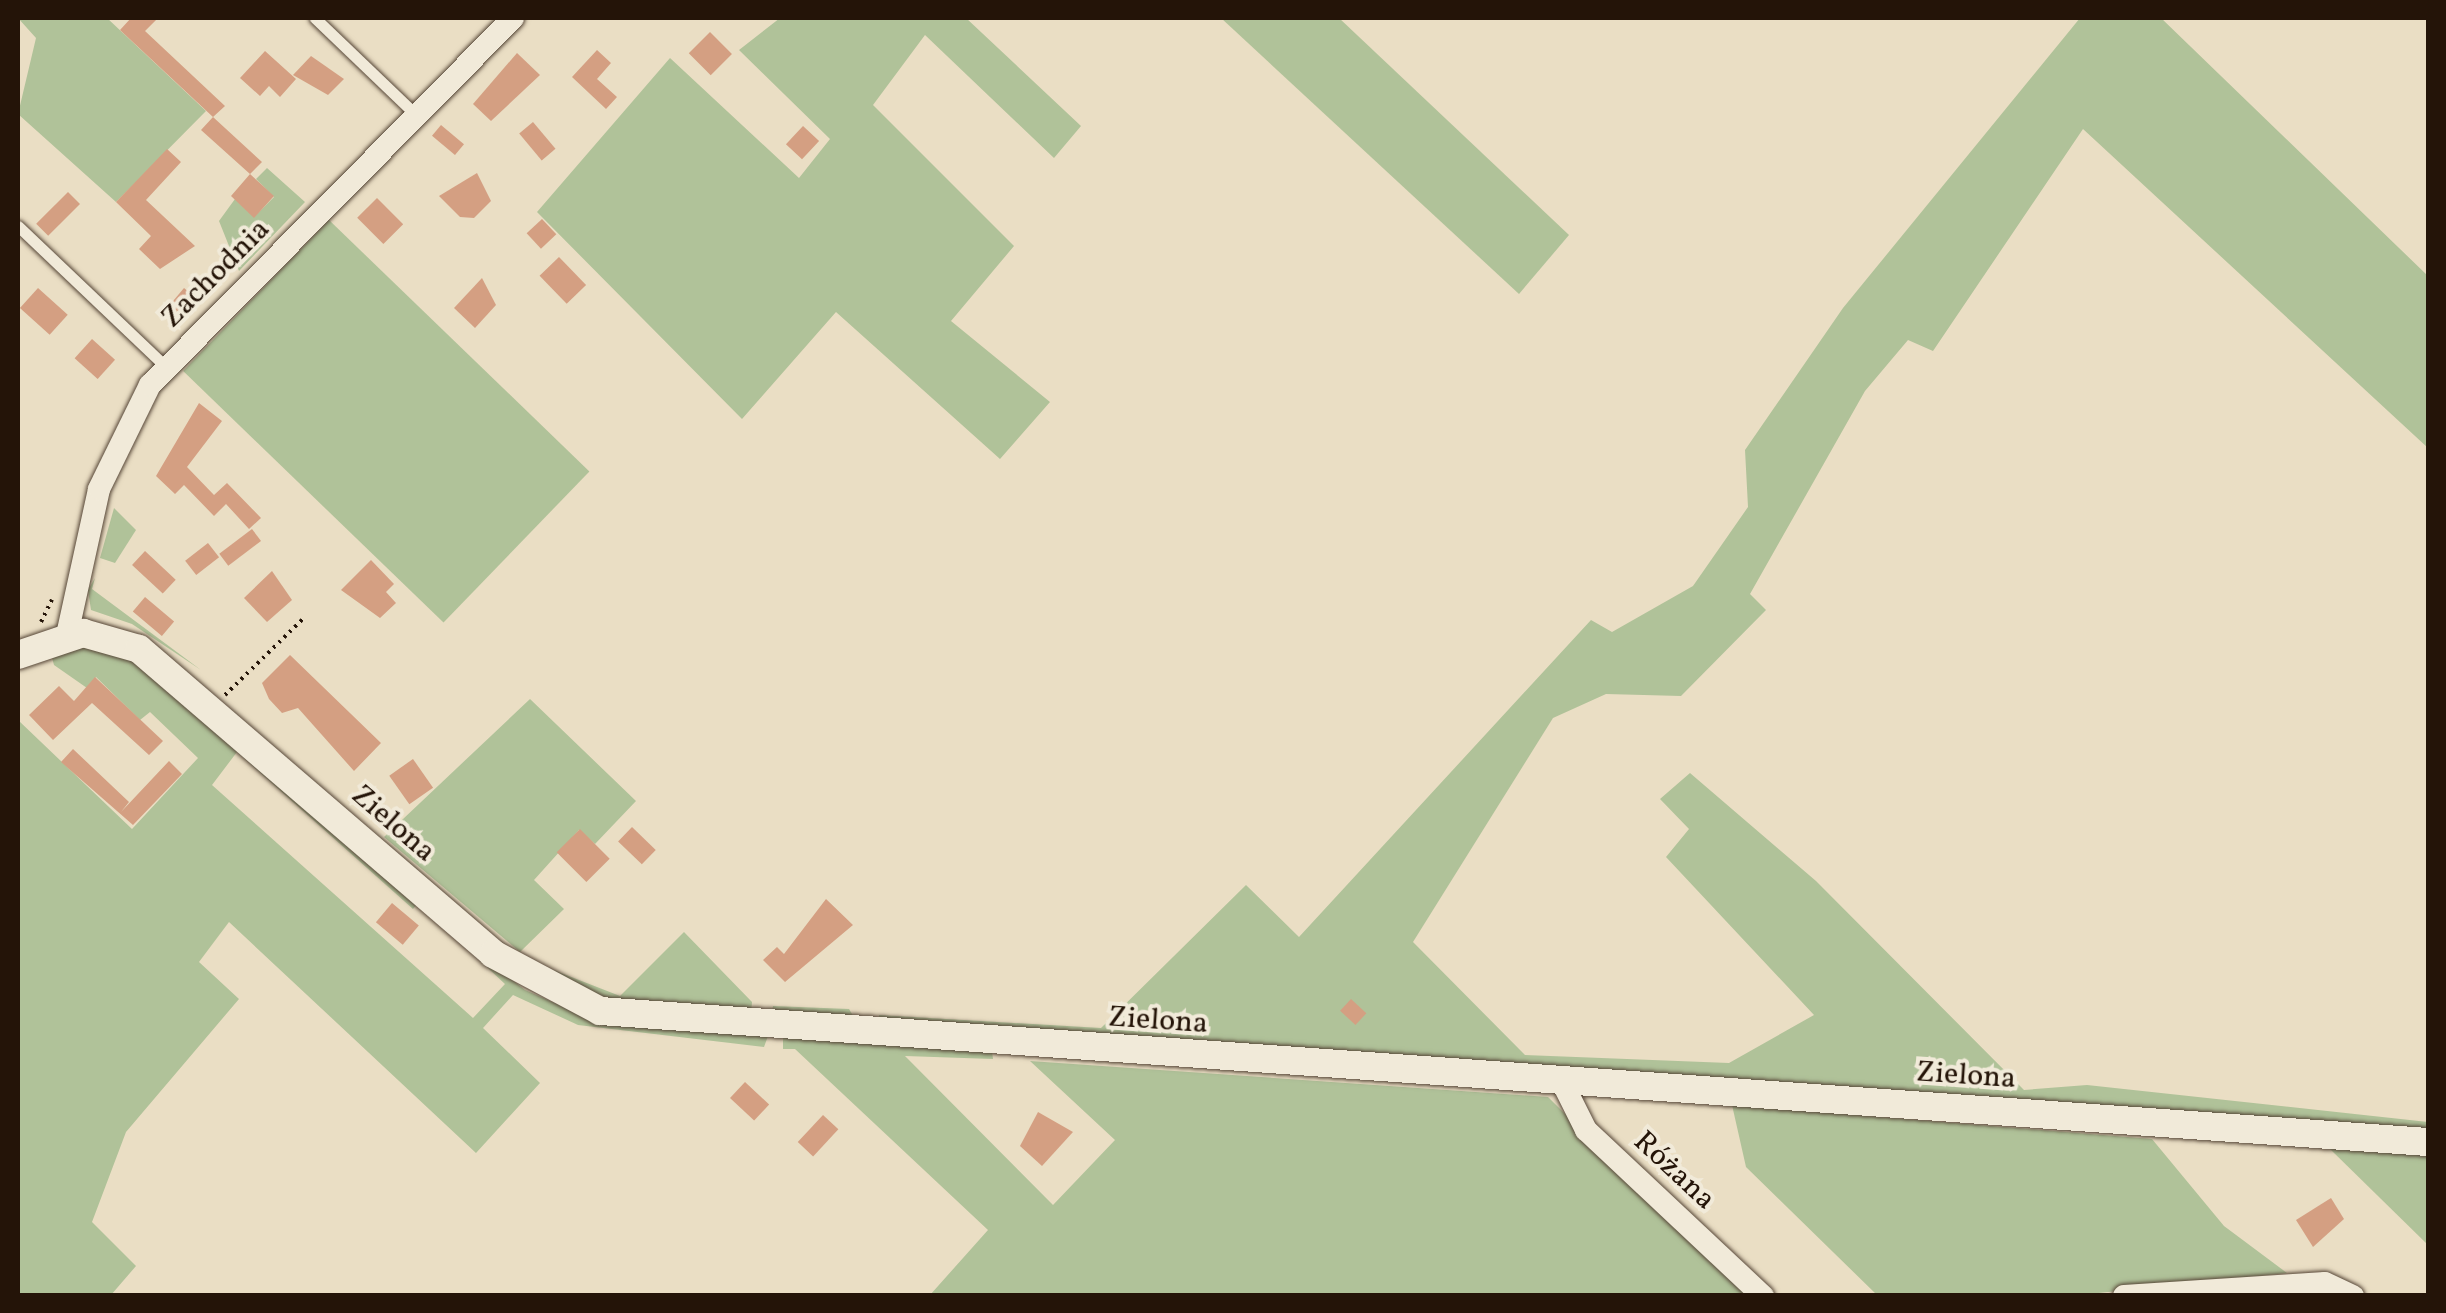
<!DOCTYPE html>
<html>
<head>
<meta charset="utf-8">
<style>
	body { margin:0 }
	#map { position:relative; width:2446px; height:1313px; overflow:hidden; background:#eadec4; font-family:Vollkorn,serif }
	div>[style] { position:absolute }
	[style*='--x'] { left:calc(var(--x)*1px); top:calc(var(--y)*1px); width:calc(var(--w)*1px); rotate:calc(var(--a)*1deg) }
	.green>* { inset:0; background:#b0c299; transform-origin:0 0 }
	.building>* { inset:0; background:#d49f82; transform-origin:0 0 }
	.path>* { height:4px; margin-top:-2px; transform-origin:0; background:repeating-linear-gradient(90deg,#241408 0 2.5px,transparent 0 7.5px) }
	.roads { filter:drop-shadow(0 0 2px #564637) drop-shadow(0 0 2px #564637) }
	.service>* { height:11px; margin:-5.5px; padding:0 5.5px; transform-origin:5.5px; border-radius:5.5px; background:#f1ead9 }
	.minor>* { height:22px; margin:-11px; padding:0 11px; transform-origin:11px; border-radius:11px; background:#f1ead9 }
	.tertiary>* { height:28px; margin:-14px; padding:0 14px; transform-origin:14px; border-radius:14px; background:#f1ead9 }
	span { translate:-50% -50%; white-space:nowrap; text-align:center; line-height:1.15; -webkit-text-stroke:8px #f1ead9; paint-order:stroke }
	.street-label { font-size:30px; color:#241408 }
	.frame { position:absolute; inset:0; border:20px solid #241408; pointer-events:none }
</style>
</head>
<body>
<div id="map">
	<div class="green">
		<i style="clip-path:polygon(18px 18px,107px 18px,206px 111px,116px 202px,18px 114px,36px 38px)"></i>
		<i style="clip-path:polygon(780px 18px,966px 18px,1081px 126px,1054px 158px,925px 35px,873px 105px,1014px 246px,951px 321px,1050px 402px,1000px 459px,836px 312px,742px 419px,537px 212px,670px 58px,799px 178px,830px 139px,739px 50px)"></i>
		<i style="clip-path:polygon(1221px 18px,1339px 18px,1569px 235px,1519px 294px)"></i>
		<i style="clip-path:polygon(2080px 18px,2161px 18px,2428px 276px,2428px 448px,2083px 129px,1933px 351px,1908px 340px,1865px 391px,1750px 594px,1766px 610px,1681px 696px,1606px 694px,1553px 718px,1413px 942px,1525px 1055px,1729px 1063px,1814px 1015px,1666px 857px,1689px 829px,1660px 799px,1690px 773px,1816px 881px,2024px 1090px,2087px 1085px,2428px 1122px,2428px 1132px,879px 1026px,879px 1015px,1101px 1028px,1246px 885px,1299px 937px,1591px 620px,1612px 632px,1693px 586px,1748px 507px,1745px 450px,1843px 308px)"></i>
		<i style="clip-path:polygon(267px 168px,305px 202px,239px 271px,219px 221px,235px 199px,254px 217px,274px 197px,256px 179px)"></i>
		<i style="left:329px;top:220px;width:362px;height:210px;rotate:44deg"></i>
		<i style="clip-path:polygon(114px 508px,136px 530px,115px 563px,100px 558px)"></i>
		<i style="clip-path:polygon(95px 578px,92px 589px,201px 670px,132px 624px,91px 610px,88px 590px)"></i>
		<i style="clip-path:polygon(78px 644px,119px 647px,418px 903px,413px 909px,237px 752px,212px 785px,473px 1018px,505px 984px,446px 929px,525px 990px,580px 1014px,768px 1036px,764px 1047px,578px 1025px,513px 995px,483px 1028px,540px 1083px,476px 1153px,229px 922px,199px 962px,239px 999px,126px 1132px,92px 1222px,136px 1266px,111px 1295px,18px 1295px,18px 720px,132px 829px,198px 758px,150px 712px,140px 720px,96px 677px,87px 688px,54px 665px,51px 654px)"></i>
		<i style="clip-path:polygon(530px 699px,636px 801px,595px 844px,579px 830px,534px 880px,564px 909px,520px 952px,384px 837px)"></i>
		<i style="clip-path:polygon(684px 932px,752px 1002px,751px 1014px,585px 995px,533px 962px,620px 996px)"></i>
		<i style="clip-path:polygon(773px 1006px,849px 1009px,858px 1024px,771px 1017px)"></i>
		<i style="clip-path:polygon(783px 1037px,992px 1051px,993px 1059px,905px 1056px,1053px 1205px,1115px 1140px,1030px 1061px,1548px 1097px,1747px 1295px,930px 1295px,988px 1230px,795px 1049px,783px 1049px)"></i>
		<i style="clip-path:polygon(1732px 1105px,2152px 1139px,2224px 1226px,2287px 1273px,2080px 1295px,1877px 1295px,1746px 1167px)"></i>
		<i style="clip-path:polygon(2330px 1149px,2426px 1154px,2428px 1245px)"></i>
	</div>
	<div class="building">
		<i style="clip-path:polygon(131px 18px,158px 18px,145px 31px,225px 106px,213px 117px,262px 162px,250px 174px,274px 196px,254px 218px,231px 196px,250px 174px,201px 130px,213px 117px,120px 30px)"></i>
		<i style="left:710px;top:32px;width:31px;height:30px;rotate:45deg"></i>
		<i style="clip-path:polygon(597px 50px,611px 63px,597px 79px,617px 97px,606px 109px,572px 77px)"></i>
		<i style="clip-path:polygon(265px 51px,296px 79px,280px 97px,269px 86px,260px 96px,240px 78px)"></i>
		<i style="clip-path:polygon(517px 53px,540px 75px,491px 121px,473px 104px)"></i>
		<i style="clip-path:polygon(311px 56px,344px 79px,328px 95px,293px 75px)"></i>
		<i style="left:533px;top:122px;width:35px;height:18px;rotate:50deg"></i>
		<i style="left:441px;top:125px;width:30px;height:14px;rotate:40deg"></i>
		<i style="left:803px;top:126px;width:22px;height:25px;rotate:43deg"></i>
		<i style="clip-path:polygon(167px 149px,181px 162px,146px 200px,195px 246px,160px 269px,139px 249px,151px 236px,116px 202px)"></i>
		<i style="clip-path:polygon(477px 173px,491px 201px,474px 218px,460px 217px,439px 196px)"></i>
		<i style="left:68px;top:192px;width:17px;height:45px;rotate:45deg"></i>
		<i style="left:377px;top:198px;width:37px;height:28px;rotate:45deg"></i>
		<i style="left:542px;top:219px;width:21px;height:21px;rotate:47deg"></i>
		<i style="left:559px;top:257px;width:39px;height:27px;rotate:46deg"></i>
		<i style="clip-path:polygon(482px 278px,496px 305px,475px 328px,454px 308px)"></i>
		<i style="left:38px;top:288px;width:40px;height:27px;rotate:42deg"></i>
		<i style="left:184px;top:288px;width:16px;height:30px;rotate:40deg"></i>
		<i style="left:92px;top:339px;width:31px;height:26px;rotate:42deg"></i>
		<i style="clip-path:polygon(199px 403px,222px 421px,187px 467px,214px 495px,227px 483px,261px 518px,249px 529px,226px 504px,214px 516px,184px 485px,175px 494px,156px 476px)"></i>
		<i style="left:252px;top:529px;width:15px;height:41px;rotate:53deg"></i>
		<i style="left:208px;top:543px;width:18px;height:29px;rotate:52deg"></i>
		<i style="left:145px;top:551px;width:42px;height:19px;rotate:43deg"></i>
		<i style="clip-path:polygon(371px 560px,394px 584px,386px 592px,396px 603px,380px 618px,341px 590px)"></i>
		<i style="clip-path:polygon(272px 571px,292px 600px,267px 622px,244px 598px)"></i>
		<i style="left:145px;top:597px;width:38px;height:19px;rotate:40deg"></i>
		<i style="clip-path:polygon(290px 655px,381px 743px,354px 771px,298px 708px,282px 713px,269px 699px,262px 683px)"></i>
		<i style="clip-path:polygon(95px 677px,163px 741px,149px 755px,92px 703px,53px 740px,29px 715px,59px 686px,74px 701px)"></i>
		<i style="clip-path:polygon(73px 749px,129px 802px,121px 812px,169px 761px,182px 774px,133px 825px,61px 762px)"></i>
		<i style="left:413px;top:759px;width:35px;height:29px;rotate:55deg"></i>
		<i style="left:632px;top:827px;width:33px;height:20px;rotate:44deg"></i>
		<i style="left:580px;top:829px;width:42px;height:33px;rotate:45deg"></i>
		<i style="clip-path:polygon(826px 899px,853px 925px,785px 982px,763px 960px,777px 947px,784px 954px)"></i>
		<i style="left:392px;top:903px;width:35px;height:25px;rotate:40deg"></i>
		<i style="left:1351px;top:999px;width:21px;height:16px;rotate:43deg"></i>
		<i style="left:745px;top:1082px;width:33px;height:22px;rotate:43deg"></i>
		<i style="clip-path:polygon(1038px 1112px,1073px 1132px,1042px 1166px,1020px 1146px)"></i>
		<i style="left:823px;top:1115px;width:21px;height:37px;rotate:43deg"></i>
		<i style="clip-path:polygon(2331px 1198px,2344px 1219px,2313px 1247px,2296px 1220px)"></i>
	</div>
	<div class="path">
		<i style="--x:41;--y:622;--w:25;--a:-64"></i>
		<i style="--x:225;--y:695;--w:110;--a:-44.3"></i>
	</div>
	<div class="roads">
		<div class="service">
			<i style="--x:315;--y:18;--w:140;--a:43.8"></i>
			<i style="--x:18;--y:226;--w:204;--a:43.6"></i>
		</div>
		<div class="minor">
			<i style="--x:67;--y:635;--w:149;--a:-77.6"></i>
			<i style="--x:99;--y:489;--w:116;--a:-63.9"></i>
			<i style="--x:150;--y:385;--w:516;--a:-45.31"></i>
			<i style="--x:1561;--y:1080;--w:56;--a:63.4"></i>
			<i style="--x:1586;--y:1130;--w:243;--a:43.2"></i>
			<i style="--x:2124;--y:1296;--w:201;--a:-3.7"></i>
			<i style="--x:2325;--y:1283;--w:31;--a:25"></i>
		</div>
		<div class="tertiary">
			<i style="--x:18;--y:655;--w:69;--a:-18.7"></i>
			<i style="--x:83;--y:633;--w:58;--a:15.9"></i>
			<i style="--x:139;--y:649;--w:467;--a:40.7"></i>
			<i style="--x:493;--y:954;--w:121;--a:28"></i>
			<i style="--x:600;--y:1011;--w:1833;--a:4.1"></i>
		</div>
	</div>
	<div class="street-label">
		<span style="left:216px;top:274px;rotate:-45deg">Zachodnia</span>
		<span style="left:393px;top:824px;rotate:41deg">Zielona</span>
		<span style="left:1158px;top:1021px;rotate:4deg">Zielona</span>
		<span style="left:1966px;top:1076px;rotate:4deg">Zielona</span>
		<span style="left:1674px;top:1171px;rotate:43deg">Różana</span>
	</div>
	<div class="frame"></div>
</div>
</body>
</html>
